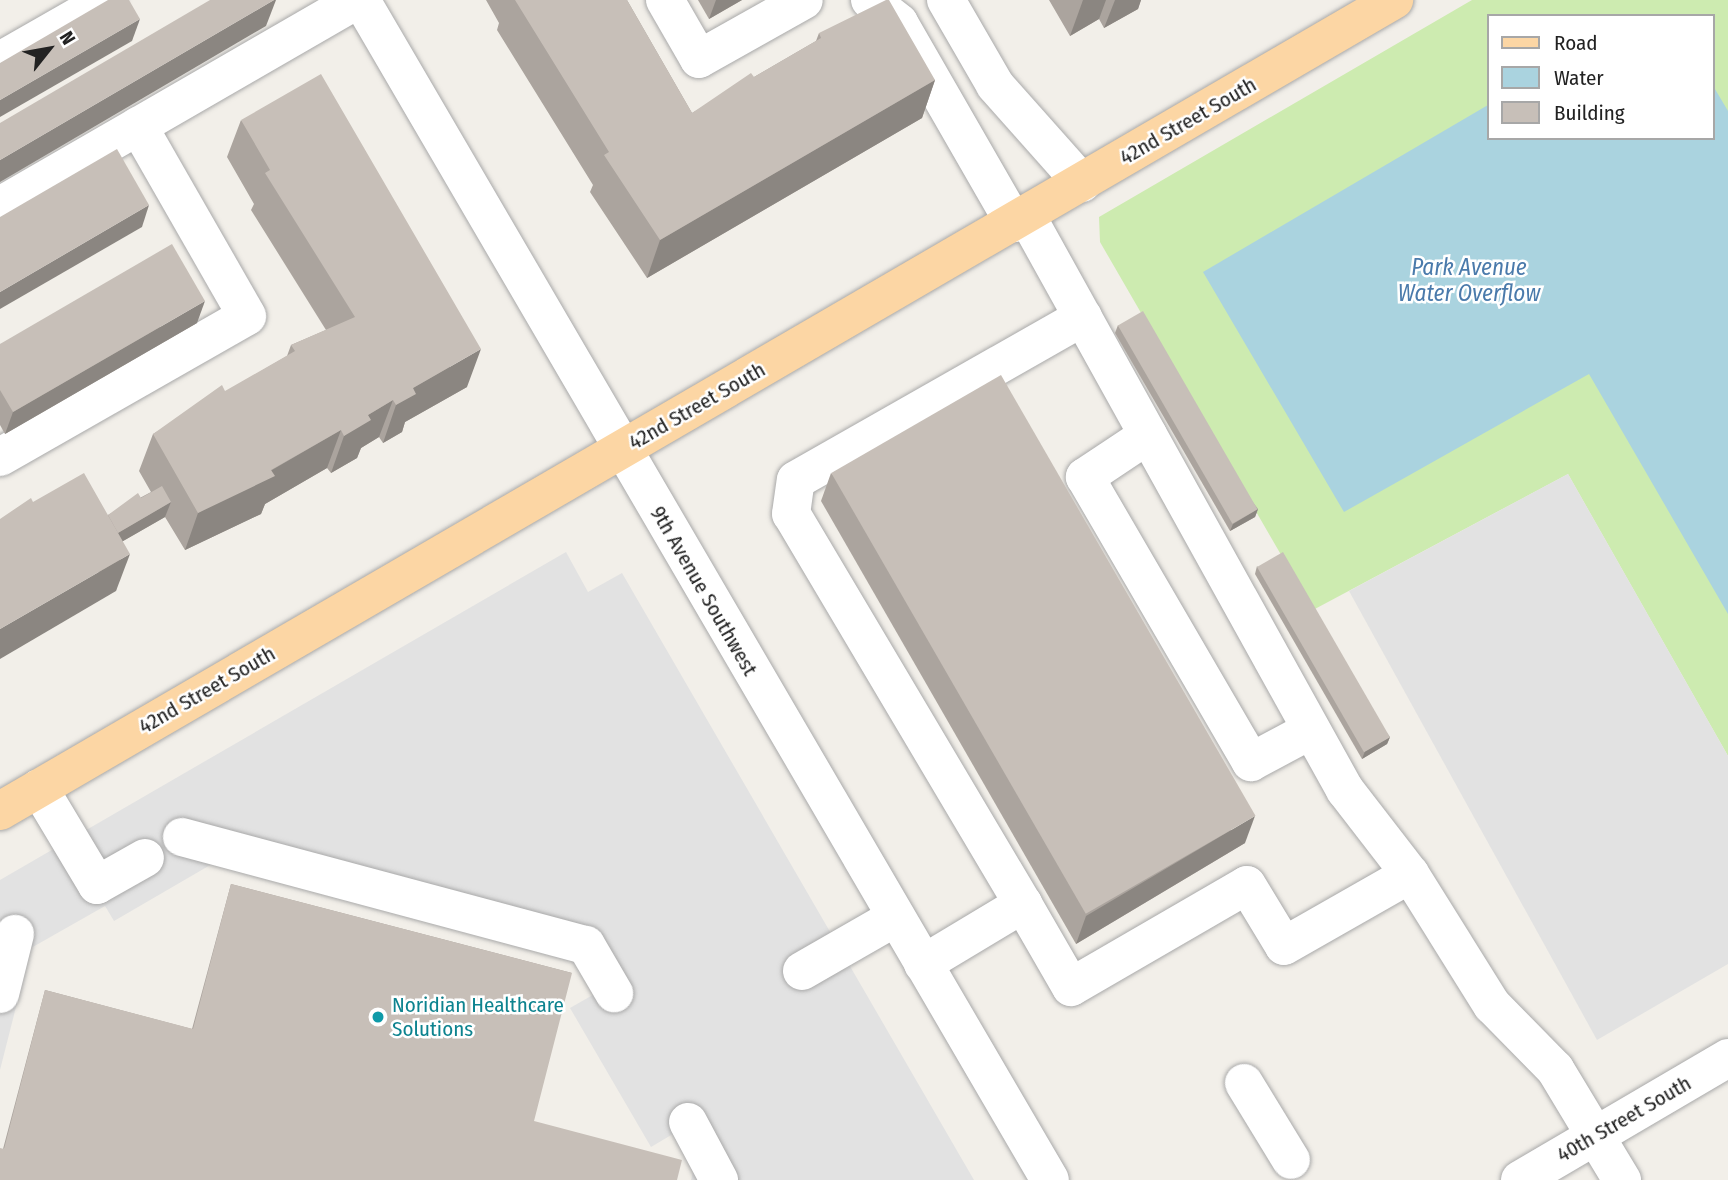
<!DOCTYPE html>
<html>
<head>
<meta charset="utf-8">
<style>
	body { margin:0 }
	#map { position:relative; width:1728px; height:1180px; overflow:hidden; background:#f2efe9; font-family:"Fira Sans Condensed",sans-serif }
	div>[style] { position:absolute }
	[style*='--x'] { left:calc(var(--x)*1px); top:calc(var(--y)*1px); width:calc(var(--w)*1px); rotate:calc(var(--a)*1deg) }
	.grass>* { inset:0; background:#cdebb0 }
	.parking>* { inset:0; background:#e2e2e2 }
	.water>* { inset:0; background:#aad3df }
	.roads { filter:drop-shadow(0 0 2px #a9a9a9) drop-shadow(0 0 2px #a9a9a9) }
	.minor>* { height:38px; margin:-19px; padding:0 19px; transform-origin:19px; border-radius:19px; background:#fff }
	.major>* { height:38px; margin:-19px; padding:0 19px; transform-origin:19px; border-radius:19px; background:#fcd6a4 }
	.wall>* { inset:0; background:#aba49e }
	.shaded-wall>* { inset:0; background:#8b8681 }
	.building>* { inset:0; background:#c7bfb8; transform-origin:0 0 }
	.dots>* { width:19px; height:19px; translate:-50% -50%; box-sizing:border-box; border:4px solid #fff; border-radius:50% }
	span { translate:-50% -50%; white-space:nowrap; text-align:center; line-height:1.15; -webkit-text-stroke:5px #fff; paint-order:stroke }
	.street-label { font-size:21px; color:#222 }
	.culture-label { font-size:21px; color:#0d838f }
	.left { translate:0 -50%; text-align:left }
	.water-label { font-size:23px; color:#4a7aab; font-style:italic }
	.legend { position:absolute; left:1487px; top:14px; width:228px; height:126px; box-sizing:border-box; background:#fff; border:2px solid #a7a7a7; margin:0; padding:9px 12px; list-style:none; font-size:21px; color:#222 }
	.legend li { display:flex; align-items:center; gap:14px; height:35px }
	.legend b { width:35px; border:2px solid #a7a7a7 }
	.north { position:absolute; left:14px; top:14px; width:70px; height:70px; -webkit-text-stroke:5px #fff; paint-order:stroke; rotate:59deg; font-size:19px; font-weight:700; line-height:28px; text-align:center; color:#222 }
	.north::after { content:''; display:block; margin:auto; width:24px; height:32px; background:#222; clip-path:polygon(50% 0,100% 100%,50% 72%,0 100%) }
</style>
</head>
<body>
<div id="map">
	<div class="grass">
		<i style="clip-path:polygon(evenodd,1472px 0,1728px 0,1728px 756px,1568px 474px,1313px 610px,1100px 242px,1099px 217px,1472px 0,1488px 16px,1712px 16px,1712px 138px,1488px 138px,1488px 16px)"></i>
	</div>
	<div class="parking">
		<i style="clip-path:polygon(1568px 474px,1728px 756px,1728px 964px,1597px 1040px,1349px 591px)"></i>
		<i style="clip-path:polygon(566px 552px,588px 592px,622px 573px,974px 1180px,691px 1180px,696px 1161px,678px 1131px,651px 1147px,570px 1008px,598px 992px,579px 960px,212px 864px,114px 921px,105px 906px,31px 948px,0 1070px,0 880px)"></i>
	</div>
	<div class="water">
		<i style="clip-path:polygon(1712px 84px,1728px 111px,1728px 614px,1589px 374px,1344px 512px,1203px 272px,1488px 105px,1488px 138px,1712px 138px)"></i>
	</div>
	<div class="roads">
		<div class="minor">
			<i style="--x:361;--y:0;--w:1366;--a:59.72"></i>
			<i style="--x:665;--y:0;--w:68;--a:60"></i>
			<i style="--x:699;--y:59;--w:120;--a:-29.3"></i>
			<i style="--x:870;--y:0;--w:37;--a:38"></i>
			<i style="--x:899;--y:23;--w:231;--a:60.1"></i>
			<i style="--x:946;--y:0;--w:98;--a:60"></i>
			<i style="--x:995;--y:85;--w:131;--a:48.4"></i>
			<i style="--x:0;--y:61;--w:123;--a:-29.7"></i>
			<i style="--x:0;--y:206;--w:412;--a:-30"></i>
			<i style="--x:1026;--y:215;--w:658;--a:60.98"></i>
			<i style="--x:1345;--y:790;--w:106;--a:52.3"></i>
			<i style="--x:1410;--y:874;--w:155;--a:58"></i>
			<i style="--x:1492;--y:1005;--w:90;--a:45.5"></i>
			<i style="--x:1555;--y:1069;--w:130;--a:58.9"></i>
			<i style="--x:1148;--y:435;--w:76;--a:146.3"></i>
			<i style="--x:1085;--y:477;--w:330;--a:59.8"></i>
			<i style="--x:1251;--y:762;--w:68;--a:-28.1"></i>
			<i style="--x:0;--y:457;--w:284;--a:-29.7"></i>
			<i style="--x:247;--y:316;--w:219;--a:-119.8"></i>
			<i style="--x:39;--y:788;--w:113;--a:59.1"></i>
			<i style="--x:97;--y:885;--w:55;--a:-29.4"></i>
			<i style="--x:182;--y:837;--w:418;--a:15"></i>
			<i style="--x:586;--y:945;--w:56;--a:59.7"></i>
			<i style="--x:1023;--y:904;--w:96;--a:60"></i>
			<i style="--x:1071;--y:987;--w:203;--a:-30.1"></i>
			<i style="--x:1247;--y:885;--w:71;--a:58.8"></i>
			<i style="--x:1284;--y:946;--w:145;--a:-29.7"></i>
			<i style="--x:923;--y:964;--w:117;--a:-31"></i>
			<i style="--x:1023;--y:904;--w:454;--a:-120.7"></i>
			<i style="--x:791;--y:514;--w:34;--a:-82"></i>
			<i style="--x:796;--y:480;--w:330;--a:-29.6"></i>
			<i style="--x:802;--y:971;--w:108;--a:-29.9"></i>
			<i style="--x:0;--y:994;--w:62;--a:-76"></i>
			<i style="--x:1244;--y:1083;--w:90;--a:58.6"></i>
			<i style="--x:688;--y:1122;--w:66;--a:61.9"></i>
			<i style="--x:1520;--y:1180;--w:241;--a:-30.4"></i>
		</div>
		<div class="major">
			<i style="--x:0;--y:811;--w:1613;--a:-30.19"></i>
		</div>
	</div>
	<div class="wall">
		<i style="clip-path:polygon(486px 0,627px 0,692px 113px,816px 41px,819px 33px,935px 80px,922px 118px,647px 278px,590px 192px,593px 185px,497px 30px,499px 23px)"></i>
		<i style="clip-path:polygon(698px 0,742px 0,709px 19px)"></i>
		<i style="clip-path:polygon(1049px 0,1141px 0,1138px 9px,1104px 28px,1099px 19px,1070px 36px)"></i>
		<i style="clip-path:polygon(241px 120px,467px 387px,405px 422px,402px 432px,383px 443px,379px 437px,361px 448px,357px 458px,331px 473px,327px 468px,265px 504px,261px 514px,185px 550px,165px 517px,123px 541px,116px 591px,33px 502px,108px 515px,151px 492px,139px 471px,153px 434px,287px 356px,291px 345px,326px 330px,251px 210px,254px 204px,227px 157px)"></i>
		<i style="clip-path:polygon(197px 323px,5px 434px,0 425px,0 344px)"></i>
		<i style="clip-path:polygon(1118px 325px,1258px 509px,1255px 517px,1230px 531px,1115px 333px)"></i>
		<i style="clip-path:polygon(831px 473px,1245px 843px,1076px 944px,821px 501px)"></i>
		<i style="clip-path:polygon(1257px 566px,1390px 737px,1387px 744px,1362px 759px,1255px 574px)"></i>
		<i style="clip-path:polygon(231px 884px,572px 973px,3px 1149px,45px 990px,192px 1029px)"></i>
	</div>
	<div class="shaded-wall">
		<i style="clip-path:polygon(274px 0,276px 0,266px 26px,0 182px,0 160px)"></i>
		<i style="clip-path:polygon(716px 0,742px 0,709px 19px)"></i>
		<i style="clip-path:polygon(1083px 0,1106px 0,1099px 19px,1070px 36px)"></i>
		<i style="clip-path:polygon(1115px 0,1141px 0,1138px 9px,1104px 28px)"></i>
		<i style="clip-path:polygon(140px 19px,132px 41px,0 117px,0 100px)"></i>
		<i style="clip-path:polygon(935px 80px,922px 118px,647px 278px,660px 240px)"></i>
		<i style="clip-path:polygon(149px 205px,142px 227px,0 309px,0 292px)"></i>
		<i style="clip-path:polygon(205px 301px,197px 323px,5px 434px,13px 412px)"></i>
		<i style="clip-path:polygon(481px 349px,467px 387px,405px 422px,402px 432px,383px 443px,396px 405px,413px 388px)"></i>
		<i style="clip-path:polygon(393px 400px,379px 437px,361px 448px,357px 458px,331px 473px,344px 436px,368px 415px)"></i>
		<i style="clip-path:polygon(341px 430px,327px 468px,265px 504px,261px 514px,185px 550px,198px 513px)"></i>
		<i style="clip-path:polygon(171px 502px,165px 517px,97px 556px,102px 542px)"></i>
		<i style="clip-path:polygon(1258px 509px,1255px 517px,1230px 531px,1233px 524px)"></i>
		<i style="clip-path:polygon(130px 554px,116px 591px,0 659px,0 629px)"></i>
		<i style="clip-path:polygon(1390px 737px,1387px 744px,1362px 759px,1365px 751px)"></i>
		<i style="clip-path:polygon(1255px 816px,1245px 843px,1076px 944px,1086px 916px)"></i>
	</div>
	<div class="building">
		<i style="clip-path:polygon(108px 0,129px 0,140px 19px,0 100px,0 63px)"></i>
		<i style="clip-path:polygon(210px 0,274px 0,0 160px,0 123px)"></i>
		<i style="clip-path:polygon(515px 0,627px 0,692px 113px,751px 73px,754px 77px,821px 38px,819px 33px,886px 0,889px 0,935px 80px,660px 240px,604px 155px,609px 152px)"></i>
		<i style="clip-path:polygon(321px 74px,481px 349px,413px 388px,416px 394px,396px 405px,393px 400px,368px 415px,371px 420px,344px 436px,341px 430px,271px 470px,275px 476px,198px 513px,153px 434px,222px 385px,225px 391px,295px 351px,291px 345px,355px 317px,265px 173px,270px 170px,241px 120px)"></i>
		<i style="clip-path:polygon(117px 149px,149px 205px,0 292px,0 217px)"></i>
		<i style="clip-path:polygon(172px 244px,205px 301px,13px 412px,0 390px,0 344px)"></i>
		<i style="left:1143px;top:311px;width:229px;height:29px;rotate:60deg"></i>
		<i style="left:1001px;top:375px;width:509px;height:196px;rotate:60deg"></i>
		<i style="clip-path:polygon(84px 473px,130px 554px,0 629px,0 519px,31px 498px,33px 502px)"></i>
		<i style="clip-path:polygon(162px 486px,171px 502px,118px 533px,108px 515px,138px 493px,141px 498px)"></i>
		<i style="left:1283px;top:552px;width:214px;height:30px;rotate:60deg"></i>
		<i style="clip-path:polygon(231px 884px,572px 973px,534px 1121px,682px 1160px,677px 1180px,0 1180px,0 1148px,4px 1149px,45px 990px,193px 1029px)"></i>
	</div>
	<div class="dots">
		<i style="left:378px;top:1017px;background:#0f9aa8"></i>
	</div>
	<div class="street-label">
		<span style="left:1188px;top:121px;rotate:-30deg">42nd Street South</span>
		<span style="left:697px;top:406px;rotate:-30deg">42nd Street South</span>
		<span style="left:704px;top:591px;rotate:60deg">9th Avenue Southwest</span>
		<span style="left:207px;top:690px;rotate:-30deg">42nd Street South</span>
		<span style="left:1624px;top:1119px;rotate:-30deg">40th Street South</span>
	</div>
	<div class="culture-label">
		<span class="left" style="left:392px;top:1017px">Noridian Healthcare<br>Solutions</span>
	</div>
	<div class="water-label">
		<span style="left:1469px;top:280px">Park Avenue<br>Water Overflow</span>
	</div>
	<ul class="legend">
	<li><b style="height:9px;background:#fcd6a4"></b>Road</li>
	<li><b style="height:19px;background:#aad3df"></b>Water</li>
	<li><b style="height:19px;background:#c7bfb8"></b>Building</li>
	</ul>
	<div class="north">N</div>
</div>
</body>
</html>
